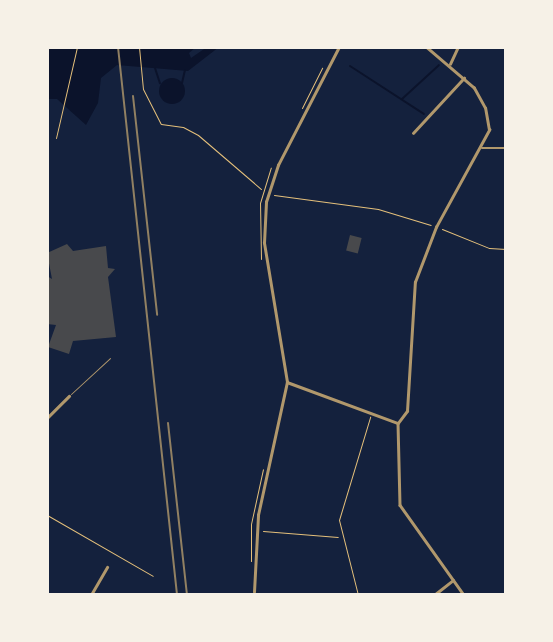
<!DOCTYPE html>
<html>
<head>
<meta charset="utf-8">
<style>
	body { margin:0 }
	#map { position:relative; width:553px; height:642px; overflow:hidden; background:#14213d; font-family:"Archivo Narrow",sans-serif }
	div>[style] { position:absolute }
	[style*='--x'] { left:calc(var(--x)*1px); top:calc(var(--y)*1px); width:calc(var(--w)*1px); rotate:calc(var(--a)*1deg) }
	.water>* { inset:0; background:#0b132b }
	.round { border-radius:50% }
	.stream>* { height:2px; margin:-1px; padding:0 1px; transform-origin:1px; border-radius:1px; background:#0b132b }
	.building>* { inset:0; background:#48494c; transform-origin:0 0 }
	.path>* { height:1px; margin:-0.5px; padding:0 0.5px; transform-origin:0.5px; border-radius:0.5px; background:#e5c07b }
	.service>* { height:1px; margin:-0.5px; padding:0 0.5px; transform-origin:0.5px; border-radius:0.5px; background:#b1986c }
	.minor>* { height:2.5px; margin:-1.25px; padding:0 1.25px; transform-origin:1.25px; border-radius:1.25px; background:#b1986c }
	.rail>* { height:2px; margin:-1px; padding:0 1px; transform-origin:1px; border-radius:1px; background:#918062 }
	span { translate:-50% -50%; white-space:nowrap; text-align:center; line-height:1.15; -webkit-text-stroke:5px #f6f1e7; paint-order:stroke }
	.frame { position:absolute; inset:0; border:49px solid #f6f1e7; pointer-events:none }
</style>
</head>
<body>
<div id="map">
	<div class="water">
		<i style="clip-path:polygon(47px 47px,196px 47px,189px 53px,191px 58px,207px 47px,219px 47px,188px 71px,117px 65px,101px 78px,98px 103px,86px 125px,57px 99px,47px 99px)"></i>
		<i class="round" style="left:159px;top:78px;width:26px;height:26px"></i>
	</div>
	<div class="stream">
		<i style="--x:350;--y:66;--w:88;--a:33"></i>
		<i style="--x:155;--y:68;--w:16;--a:72"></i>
		<i style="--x:182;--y:83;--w:13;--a:-77"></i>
		<i style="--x:402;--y:99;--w:50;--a:-42.6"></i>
	</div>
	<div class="building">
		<i style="left:350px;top:235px;width:12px;height:16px;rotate:14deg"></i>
		<i style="clip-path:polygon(67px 244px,73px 251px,106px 246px,108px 268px,115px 269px,108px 277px,116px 337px,73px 341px,69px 354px,48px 347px,56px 325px,47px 324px,47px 276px,52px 279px,47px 253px)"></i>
	</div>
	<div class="path">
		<i style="--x:139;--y:47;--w:42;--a:84.6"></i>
		<i style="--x:143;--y:89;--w:39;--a:63"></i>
		<i style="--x:161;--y:124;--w:22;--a:8"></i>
		<i style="--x:183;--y:127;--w:17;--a:28"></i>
		<i style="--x:198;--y:135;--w:83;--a:40.6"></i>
		<i style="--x:302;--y:108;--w:45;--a:-63.4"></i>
		<i style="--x:56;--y:138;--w:93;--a:-77"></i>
		<i style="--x:274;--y:195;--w:105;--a:7.7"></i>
		<i style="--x:378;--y:209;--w:55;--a:16.8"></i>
		<i style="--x:442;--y:229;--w:51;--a:22"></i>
		<i style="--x:489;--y:248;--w:17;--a:3"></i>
		<i style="--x:261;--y:259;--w:56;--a:-91"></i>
		<i style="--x:260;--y:203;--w:37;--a:-73"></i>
		<i style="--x:47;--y:515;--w:122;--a:29.9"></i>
		<i style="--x:263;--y:531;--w:75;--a:4.6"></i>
		<i style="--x:251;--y:561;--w:37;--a:-90"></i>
		<i style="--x:251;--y:524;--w:56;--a:-77.7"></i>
		<i style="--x:358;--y:595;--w:77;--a:-104.2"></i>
		<i style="--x:339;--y:520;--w:108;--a:-73.2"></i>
	</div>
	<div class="service">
		<i style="--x:71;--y:394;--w:53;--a:-42.7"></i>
	</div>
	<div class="minor">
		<i style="--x:450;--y:64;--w:19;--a:-65"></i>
		<i style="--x:413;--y:133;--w:75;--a:-47.2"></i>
		<i style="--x:482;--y:148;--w:24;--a:0"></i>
		<i style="--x:287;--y:382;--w:118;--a:20.3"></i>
		<i style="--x:398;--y:423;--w:82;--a:88.6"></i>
		<i style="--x:400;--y:505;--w:110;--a:54.6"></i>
		<i style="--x:47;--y:418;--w:31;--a:-45"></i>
		<i style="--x:398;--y:423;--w:15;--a:-53"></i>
		<i style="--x:407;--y:411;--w:129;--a:-86.5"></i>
		<i style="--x:415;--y:282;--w:59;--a:-69.1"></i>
		<i style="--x:436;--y:227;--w:111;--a:-61.3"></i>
		<i style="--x:489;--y:130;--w:22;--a:-100"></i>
		<i style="--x:485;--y:108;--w:23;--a:-119"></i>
		<i style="--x:474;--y:88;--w:63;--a:-139.5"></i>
		<i style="--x:254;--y:592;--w:77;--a:-87"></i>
		<i style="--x:258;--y:515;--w:136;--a:-77.7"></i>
		<i style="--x:287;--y:382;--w:141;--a:-99.4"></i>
		<i style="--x:264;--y:243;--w:41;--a:-87.2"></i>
		<i style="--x:266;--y:202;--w:39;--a:-72"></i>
		<i style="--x:278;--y:165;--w:133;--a:-62.7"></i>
		<i style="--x:91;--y:595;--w:32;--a:-60"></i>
		<i style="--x:434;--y:595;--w:24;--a:-38"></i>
	</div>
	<div class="rail">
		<i style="--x:118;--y:47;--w:551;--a:83.85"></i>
		<i style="--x:133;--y:96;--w:220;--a:83.7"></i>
		<i style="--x:168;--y:423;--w:173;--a:83.7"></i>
	</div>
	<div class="frame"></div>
</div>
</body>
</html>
